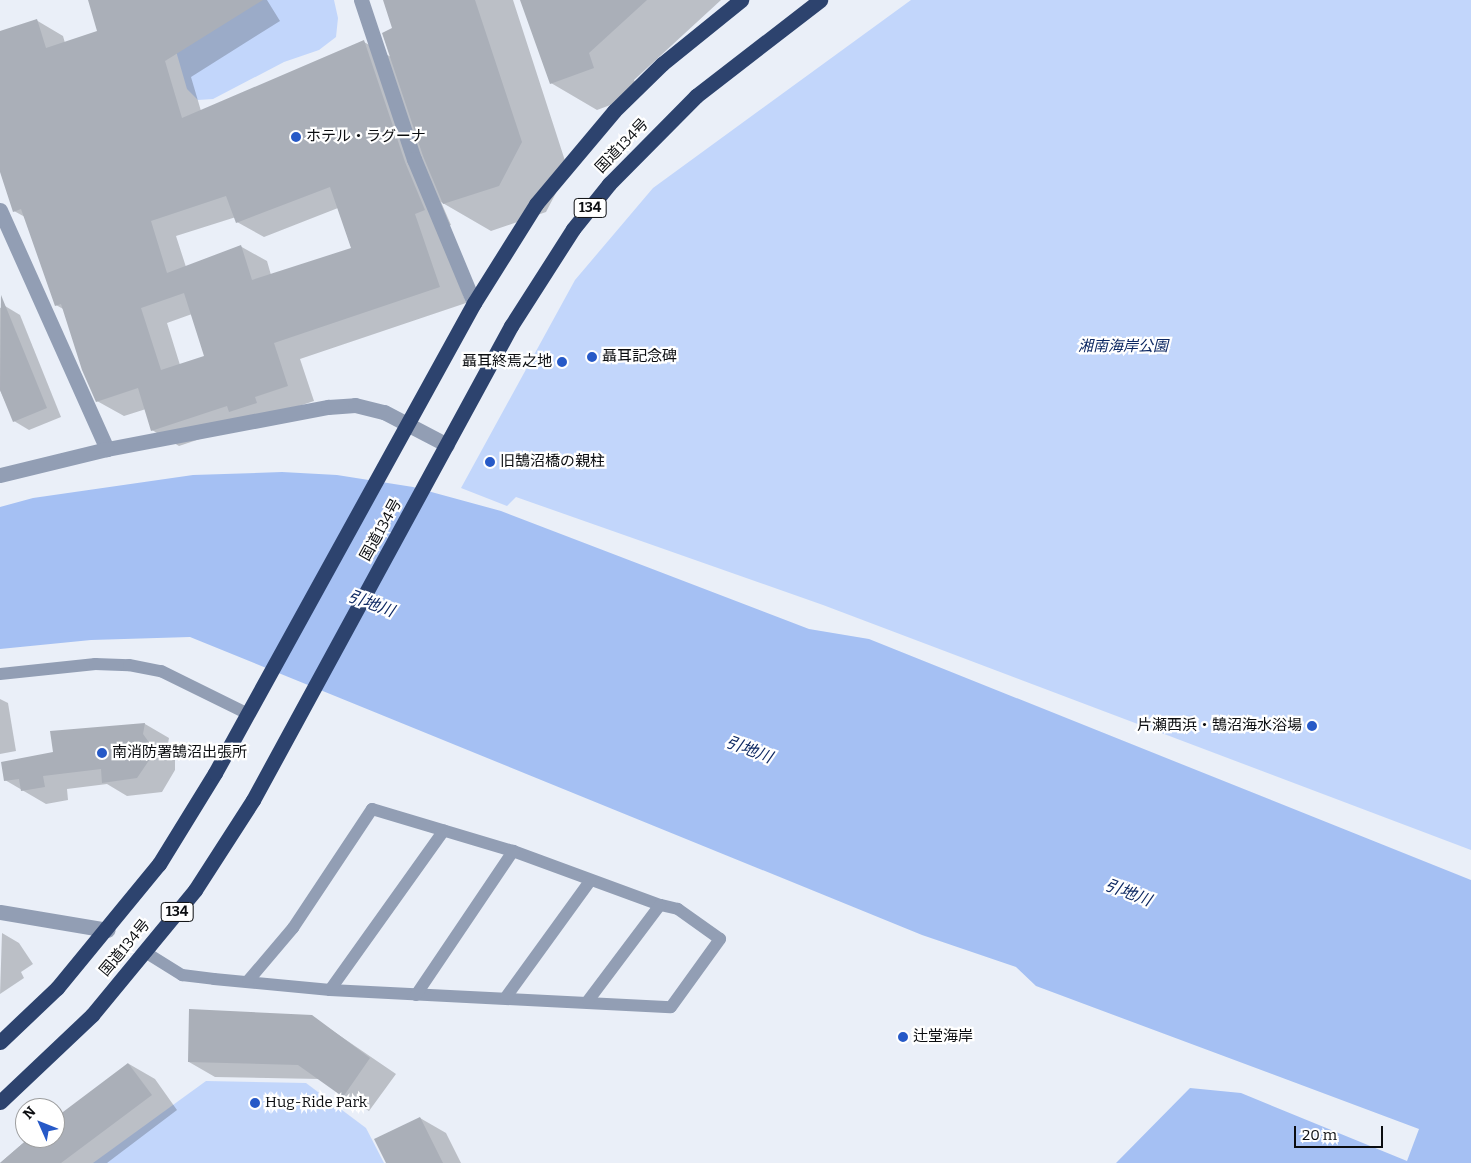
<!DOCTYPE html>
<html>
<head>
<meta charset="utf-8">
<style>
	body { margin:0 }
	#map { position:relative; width:1471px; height:1163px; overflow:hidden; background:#eaeff8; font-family:Bitter,"Noto Sans JP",serif }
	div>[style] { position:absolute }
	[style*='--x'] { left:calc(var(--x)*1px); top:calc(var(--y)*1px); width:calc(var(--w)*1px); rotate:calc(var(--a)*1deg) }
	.green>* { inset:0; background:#c2d6fb }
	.water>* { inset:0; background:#a5c0f3 }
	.shadow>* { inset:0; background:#0003 }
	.building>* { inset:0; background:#aaafb8 }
	.lane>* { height:12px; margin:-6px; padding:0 6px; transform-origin:6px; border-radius:6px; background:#929eb4 }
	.street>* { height:15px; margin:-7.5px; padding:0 7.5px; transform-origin:7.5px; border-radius:7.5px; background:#929eb4 }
	.highway>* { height:15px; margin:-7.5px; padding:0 7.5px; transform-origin:7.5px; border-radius:7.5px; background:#2d436e }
	.dots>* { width:14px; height:14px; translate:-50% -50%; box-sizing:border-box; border:2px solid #fff; border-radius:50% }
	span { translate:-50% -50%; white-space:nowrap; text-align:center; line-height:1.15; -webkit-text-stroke:4.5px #fff; paint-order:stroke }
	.shield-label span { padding:1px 4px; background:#fff; border:1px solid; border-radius:4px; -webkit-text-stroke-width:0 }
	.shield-label { font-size:14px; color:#0b0d10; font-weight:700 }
	.poi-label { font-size:15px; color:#0b0d10 }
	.left { translate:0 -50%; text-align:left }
	.right { translate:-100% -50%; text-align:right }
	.street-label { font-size:15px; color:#0b0d10 }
	.park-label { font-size:15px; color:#0d2862; font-style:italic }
	.water-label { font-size:16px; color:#0d2862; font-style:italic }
	.north { position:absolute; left:15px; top:1098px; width:50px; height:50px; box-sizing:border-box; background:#fff; border:1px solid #9d9e9f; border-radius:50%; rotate:314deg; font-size:14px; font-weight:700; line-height:20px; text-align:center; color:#0b0d10 }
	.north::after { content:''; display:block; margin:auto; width:18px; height:22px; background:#2659c7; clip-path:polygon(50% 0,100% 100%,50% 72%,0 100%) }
	.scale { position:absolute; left:1294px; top:1126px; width:89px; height:22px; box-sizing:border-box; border:2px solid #0b0d10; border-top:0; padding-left:6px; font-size:15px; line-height:18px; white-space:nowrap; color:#0b0d10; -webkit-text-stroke:4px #fff; paint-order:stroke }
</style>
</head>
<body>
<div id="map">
	<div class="green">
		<i style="clip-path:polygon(250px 0,334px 0,338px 18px,336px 37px,319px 50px,284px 62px,213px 99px,198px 100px,187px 89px,176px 51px)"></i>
		<i style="clip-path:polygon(911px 0,1471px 0,1471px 850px,823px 605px,516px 497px,507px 506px,461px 488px,575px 280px,653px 188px)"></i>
		<i style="clip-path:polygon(206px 1081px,306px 1083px,366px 1128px,384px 1163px,93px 1163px)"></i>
	</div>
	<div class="water">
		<i style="clip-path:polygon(282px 472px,337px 475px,413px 487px,501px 511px,809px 629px,869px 639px,1471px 880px,1471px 1163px,1116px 1163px,1190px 1088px,1241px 1093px,1407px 1161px,1419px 1129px,1036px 986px,1016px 967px,922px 935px,190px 637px,91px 640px,0 649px,0 507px,33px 498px,193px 475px)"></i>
	</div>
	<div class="shadow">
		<i style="clip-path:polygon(evenodd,89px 0,267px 0,280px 21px,191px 77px,201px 111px,364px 42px,391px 57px,394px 29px,384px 0,513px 0,568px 170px,546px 212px,491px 231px,441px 202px,451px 225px,440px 229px,466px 303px,300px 359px,314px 401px,179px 446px,152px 430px,146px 409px,124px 416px,97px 401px,65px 310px,56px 305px,25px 217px,14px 211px,0 167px,0 33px,36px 20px,63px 36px,65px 43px,99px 32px,89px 0,338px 208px,352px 249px,271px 275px,267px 261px,240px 246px,186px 267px,176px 236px,236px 217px,237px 222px,264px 237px,338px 208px,89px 0,192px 314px,206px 357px,180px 365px,167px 323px,192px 314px)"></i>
		<i style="clip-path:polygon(527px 0,721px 0,634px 80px,640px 94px,597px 110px,551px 83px)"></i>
		<i style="clip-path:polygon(5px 306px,20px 315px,61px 417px,29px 430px,14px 421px,0 390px,0 308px)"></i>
		<i style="clip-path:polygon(0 699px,8px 703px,16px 751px,0 754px)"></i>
		<i style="clip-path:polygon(145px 724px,169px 738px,167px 749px,175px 760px,175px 770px,162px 792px,127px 796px,107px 784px,67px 789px,68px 800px,46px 804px,5px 780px,54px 753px,52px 732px)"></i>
		<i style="clip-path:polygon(2px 933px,19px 943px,33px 964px,21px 972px,24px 978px,0 994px)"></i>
		<i style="clip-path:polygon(311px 1016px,396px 1074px,369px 1111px,319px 1079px,215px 1077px,189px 1062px)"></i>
		<i style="clip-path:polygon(129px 1064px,155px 1079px,177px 1110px,107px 1163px,0 1163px,29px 1138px,55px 1138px,55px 1119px)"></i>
		<i style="clip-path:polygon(420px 1118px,446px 1133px,461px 1163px,388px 1163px)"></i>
	</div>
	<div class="building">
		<i style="clip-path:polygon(evenodd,88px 0,263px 0,165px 61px,182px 118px,364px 40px,405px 162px,425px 210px,415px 214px,440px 287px,274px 343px,288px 386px,255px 397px,257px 403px,229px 412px,227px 406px,151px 431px,138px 388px,96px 402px,82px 370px,61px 304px,55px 306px,21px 209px,13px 212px,0 172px,0 31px,37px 19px,46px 48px,97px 31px,88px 0,330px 187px,351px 248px,252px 280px,241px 245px,167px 273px,151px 221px,226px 196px,236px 223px,330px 187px,88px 0,184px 293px,204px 356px,161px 370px,141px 308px,184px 293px)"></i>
		<i style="clip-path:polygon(383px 0,475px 0,522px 142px,499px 186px,443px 204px,423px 156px,382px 33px,392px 28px)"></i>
		<i style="clip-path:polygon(520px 0,647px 0,589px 53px,594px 68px,550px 84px)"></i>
		<i style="clip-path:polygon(1px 295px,47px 408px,13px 422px,0 390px)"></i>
		<i style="clip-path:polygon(145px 723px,143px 734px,151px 745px,152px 756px,137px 778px,102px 783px,101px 769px,43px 776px,45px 787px,21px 791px,19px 779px,4px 781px,1px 762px,53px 752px,50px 731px)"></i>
		<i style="clip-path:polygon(189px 1009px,312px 1015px,370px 1058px,343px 1097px,298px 1065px,188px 1062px)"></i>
		<i style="clip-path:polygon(128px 1063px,152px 1095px,61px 1163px,0 1163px,29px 1138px,55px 1138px,55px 1118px)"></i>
		<i style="clip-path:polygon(420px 1117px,443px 1163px,386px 1163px,374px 1139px)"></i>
	</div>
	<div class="lane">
		<i style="--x:0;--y:674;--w:96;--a:-6"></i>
		<i style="--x:95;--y:664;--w:34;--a:2"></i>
		<i style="--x:129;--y:665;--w:33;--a:11"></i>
		<i style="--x:161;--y:671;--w:97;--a:26.3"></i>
		<i style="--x:145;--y:952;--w:44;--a:31.9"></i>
		<i style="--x:182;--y:975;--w:32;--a:7"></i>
		<i style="--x:214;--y:979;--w:117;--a:5.4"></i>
		<i style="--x:330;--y:990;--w:341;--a:2.9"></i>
		<i style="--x:671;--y:1007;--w:84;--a:-54.2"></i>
		<i style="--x:720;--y:939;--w:52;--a:-144.5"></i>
		<i style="--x:678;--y:909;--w:18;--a:-167"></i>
		<i style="--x:248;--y:981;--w:70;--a:-49.7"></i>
		<i style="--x:293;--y:928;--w:143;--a:-56.4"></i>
		<i style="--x:372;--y:809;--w:147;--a:16.6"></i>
		<i style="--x:513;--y:851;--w:157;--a:20.2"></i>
		<i style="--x:660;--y:905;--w:120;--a:126.9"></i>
		<i style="--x:330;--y:990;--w:196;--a:-54.5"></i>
		<i style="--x:416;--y:995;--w:174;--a:-56"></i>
		<i style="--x:506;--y:997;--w:143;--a:-54.1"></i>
	</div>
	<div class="street">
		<i style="--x:361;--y:0;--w:168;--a:71.6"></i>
		<i style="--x:414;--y:159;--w:156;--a:67.4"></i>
		<i style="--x:0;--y:210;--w:262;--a:65.9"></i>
		<i style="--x:107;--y:449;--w:225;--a:-10.8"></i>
		<i style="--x:328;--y:407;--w:27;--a:-4"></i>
		<i style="--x:355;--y:405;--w:30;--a:14"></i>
		<i style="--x:384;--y:412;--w:71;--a:27.6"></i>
		<i style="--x:0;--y:475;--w:110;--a:-13.7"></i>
		<i style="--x:0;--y:912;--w:109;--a:9.5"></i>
	</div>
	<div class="highway">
		<i style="--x:0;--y:1042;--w:79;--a:-43.5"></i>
		<i style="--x:57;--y:988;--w:161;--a:-50.6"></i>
		<i style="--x:159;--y:864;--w:107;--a:-58.4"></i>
		<i style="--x:215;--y:773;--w:537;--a:-61.14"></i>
		<i style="--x:474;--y:303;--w:117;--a:-57.9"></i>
		<i style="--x:536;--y:204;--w:121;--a:-50"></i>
		<i style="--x:614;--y:111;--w:67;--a:-44.4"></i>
		<i style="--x:662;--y:64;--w:102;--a:-39"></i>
		<i style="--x:0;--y:1102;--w:127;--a:-43.4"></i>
		<i style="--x:92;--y:1015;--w:162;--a:-50.5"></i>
		<i style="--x:195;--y:890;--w:107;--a:-57.2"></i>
		<i style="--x:253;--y:800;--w:540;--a:-61.44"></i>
		<i style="--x:511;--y:326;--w:115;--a:-57.4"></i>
		<i style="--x:573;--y:229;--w:58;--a:-51.3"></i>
		<i style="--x:609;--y:184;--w:124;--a:-45.3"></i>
		<i style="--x:696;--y:96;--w:157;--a:-37.7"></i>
	</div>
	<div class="dots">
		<i style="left:296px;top:137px;background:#2659c7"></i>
		<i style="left:592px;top:357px;background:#2659c7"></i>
		<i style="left:562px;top:362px;background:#2659c7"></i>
		<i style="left:490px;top:462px;background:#2659c7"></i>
		<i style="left:1312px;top:726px;background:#2659c7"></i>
		<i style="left:102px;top:753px;background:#2659c7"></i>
		<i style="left:903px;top:1037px;background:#2659c7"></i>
		<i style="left:255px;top:1103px;background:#2659c7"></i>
	</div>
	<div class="shield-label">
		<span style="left:590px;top:208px">134</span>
		<span style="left:177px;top:912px">134</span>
	</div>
	<div class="poi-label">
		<span class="left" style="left:306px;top:137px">ホテル・ラグーナ</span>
		<span class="left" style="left:602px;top:357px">聶耳記念碑</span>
		<span class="right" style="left:552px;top:362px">聶耳終焉之地</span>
		<span class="left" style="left:500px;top:462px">旧鵠沼橋の親柱</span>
		<span class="right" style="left:1302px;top:726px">片瀬西浜・鵠沼海水浴場</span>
		<span class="left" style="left:112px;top:753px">南消防署鵠沼出張所</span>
		<span class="left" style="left:913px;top:1037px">辻堂海岸</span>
		<span class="left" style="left:265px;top:1103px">Hug-Ride Park</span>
	</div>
	<div class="street-label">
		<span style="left:622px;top:146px;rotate:-46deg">国道134号</span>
		<span style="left:381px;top:530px;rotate:-61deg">国道134号</span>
		<span style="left:125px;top:948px;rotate:-50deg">国道134号</span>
	</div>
	<div class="park-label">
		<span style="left:1123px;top:347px">湘南海岸公園</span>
	</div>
	<div class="water-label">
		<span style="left:371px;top:604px;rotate:20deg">引地川</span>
		<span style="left:749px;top:750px;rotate:21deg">引地川</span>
		<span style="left:1128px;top:893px;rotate:21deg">引地川</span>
	</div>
	<div class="north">N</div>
	<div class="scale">20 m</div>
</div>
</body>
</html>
